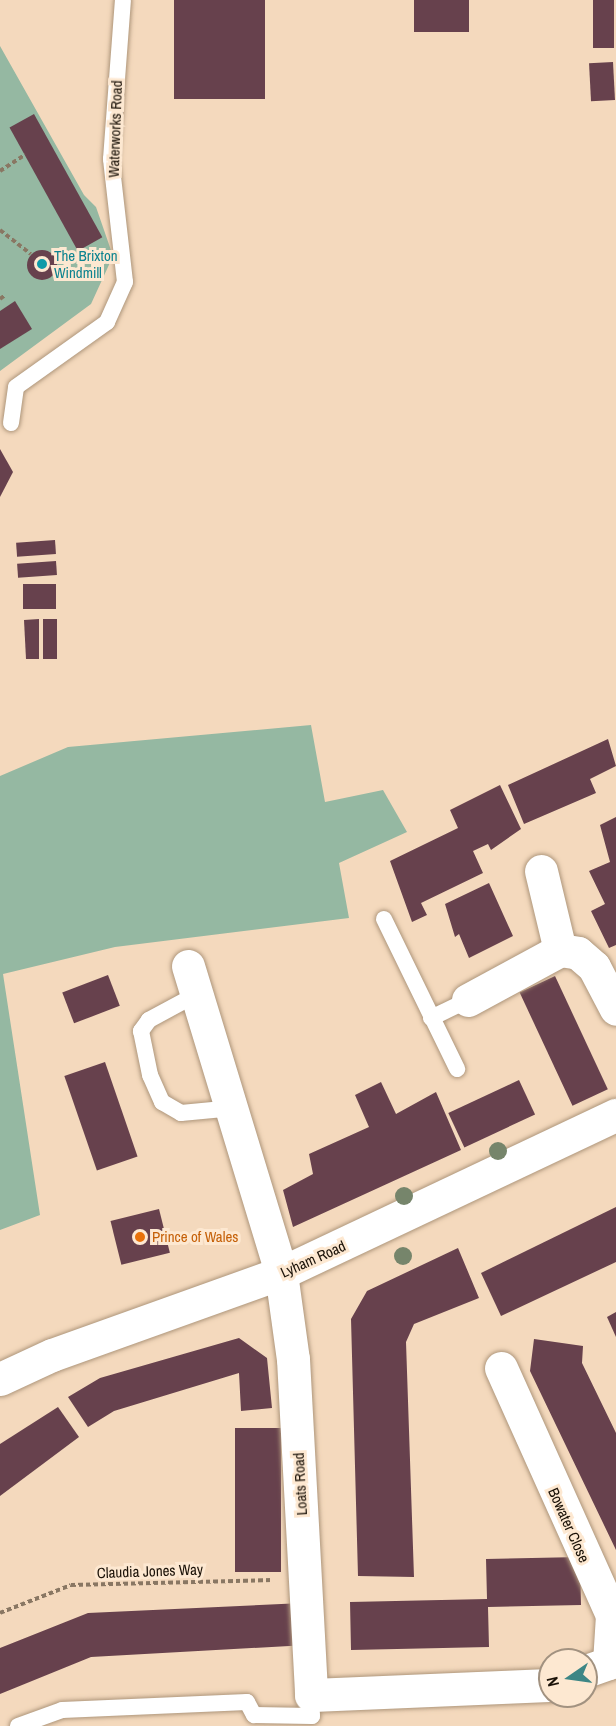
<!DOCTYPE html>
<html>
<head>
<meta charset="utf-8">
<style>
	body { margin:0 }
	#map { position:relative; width:616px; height:1726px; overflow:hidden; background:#f4d9bd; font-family:"Archivo Narrow",sans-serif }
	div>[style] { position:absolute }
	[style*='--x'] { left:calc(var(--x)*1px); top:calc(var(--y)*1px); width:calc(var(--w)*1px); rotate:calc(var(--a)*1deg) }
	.green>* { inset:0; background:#95b8a2 }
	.building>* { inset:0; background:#67414d; transform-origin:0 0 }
	.round { border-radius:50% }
	.path>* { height:4px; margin-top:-2px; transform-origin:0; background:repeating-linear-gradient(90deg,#897763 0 4.5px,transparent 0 7.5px) }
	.roads { filter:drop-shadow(0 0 2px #ae967b) drop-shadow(0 0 2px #ae967b) }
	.lane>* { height:16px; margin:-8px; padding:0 8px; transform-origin:8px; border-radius:8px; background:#fff }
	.street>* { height:33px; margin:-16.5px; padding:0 16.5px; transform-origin:16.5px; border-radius:16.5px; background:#fff }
	.trees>* { width:18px; height:18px; margin:-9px; border-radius:50%; background:#76856b }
	.dots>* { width:16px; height:16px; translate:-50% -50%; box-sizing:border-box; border:3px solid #fde8d1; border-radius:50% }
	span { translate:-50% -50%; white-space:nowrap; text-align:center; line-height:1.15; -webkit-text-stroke:6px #fde8d1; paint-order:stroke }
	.street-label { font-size:15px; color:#1a1107 }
	.culture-label { font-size:15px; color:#0d838f }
	.left { translate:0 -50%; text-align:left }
	.food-label { font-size:15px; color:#c56008 }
	.north { position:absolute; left:538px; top:1648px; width:60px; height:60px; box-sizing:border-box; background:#fde8d1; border:2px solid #a29280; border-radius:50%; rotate:257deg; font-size:16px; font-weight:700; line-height:24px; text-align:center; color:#1a1107 }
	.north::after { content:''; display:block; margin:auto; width:21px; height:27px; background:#3d8685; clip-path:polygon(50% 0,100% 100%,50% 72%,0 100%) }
</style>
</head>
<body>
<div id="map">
	<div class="green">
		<i style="clip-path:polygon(0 46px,84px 195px,96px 207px,113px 256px,91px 304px,0 371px)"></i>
		<i style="clip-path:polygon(311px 725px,325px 802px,383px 790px,407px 832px,339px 863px,349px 918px,115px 947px,3px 974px,40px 1215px,0 1230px,0 776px,68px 747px)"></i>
	</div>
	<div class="building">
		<i style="left:174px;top:0;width:91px;height:99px"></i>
		<i style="left:414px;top:0;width:55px;height:32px"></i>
		<i style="left:593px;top:0;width:21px;height:48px"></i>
		<i style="left:613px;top:62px;width:38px;height:24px;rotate:87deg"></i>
		<i style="left:34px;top:114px;width:141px;height:28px;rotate:61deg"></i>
		<i class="round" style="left:27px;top:250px;width:30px;height:30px"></i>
		<i style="clip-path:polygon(15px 301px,32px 329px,0 349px,0 311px)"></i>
		<i style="clip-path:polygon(0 449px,13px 472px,0 497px)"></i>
		<i style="left:55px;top:540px;width:14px;height:39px;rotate:86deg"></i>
		<i style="left:56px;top:561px;width:14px;height:39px;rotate:86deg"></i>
		<i style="left:56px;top:584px;width:25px;height:33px;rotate:90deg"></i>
		<i style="clip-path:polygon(39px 619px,39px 659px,26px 659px,24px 620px)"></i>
		<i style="left:43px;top:619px;width:14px;height:40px"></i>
		<i style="clip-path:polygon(608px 739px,616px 766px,590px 779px,596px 793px,524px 824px,508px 785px)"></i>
		<i style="clip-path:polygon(500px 785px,521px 829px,491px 850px,488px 844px,473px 851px,483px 873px,421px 903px,427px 915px,412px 922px,390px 861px,458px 828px,450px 810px)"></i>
		<i style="clip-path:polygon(616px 817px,616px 945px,609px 948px,591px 911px,605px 904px,589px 871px,610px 862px,600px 825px)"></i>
		<i style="clip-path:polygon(489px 883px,513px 936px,469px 958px,459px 934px,455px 937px,445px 904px)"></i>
		<i style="left:108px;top:975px;width:33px;height:49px;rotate:69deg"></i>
		<i style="left:555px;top:976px;width:125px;height:39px;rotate:65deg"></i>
		<i style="left:105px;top:1062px;width:100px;height:43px;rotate:71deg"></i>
		<i style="left:519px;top:1080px;width:38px;height:78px;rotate:65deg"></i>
		<i style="clip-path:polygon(381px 1082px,396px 1114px,436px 1092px,461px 1150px,293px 1227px,283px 1190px,313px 1174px,309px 1154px,369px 1127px,355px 1095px)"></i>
		<i style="clip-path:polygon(616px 1207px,616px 1262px,501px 1316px,481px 1273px)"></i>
		<i style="left:159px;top:1209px;width:45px;height:50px;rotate:76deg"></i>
		<i style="clip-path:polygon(458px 1248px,479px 1298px,414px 1324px,406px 1342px,414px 1577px,358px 1576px,351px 1319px,367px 1291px)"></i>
		<i style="clip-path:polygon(616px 1312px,616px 1337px,607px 1317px)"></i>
		<i style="clip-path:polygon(239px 1338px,267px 1358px,272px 1408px,241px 1411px,239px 1373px,114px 1411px,88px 1427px,68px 1397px,100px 1378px)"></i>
		<i style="clip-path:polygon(534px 1339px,583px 1346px,582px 1363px,616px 1433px,616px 1550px,530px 1371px)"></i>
		<i style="clip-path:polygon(58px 1407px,79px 1437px,0 1496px,0 1444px)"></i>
		<i style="left:235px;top:1428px;width:46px;height:144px"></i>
		<i style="clip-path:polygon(580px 1557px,581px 1605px,488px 1607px,489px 1647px,351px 1650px,350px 1602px,487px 1599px,486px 1559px)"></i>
		<i style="clip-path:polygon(303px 1603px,307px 1645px,91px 1657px,0 1694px,0 1648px,88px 1613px)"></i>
	</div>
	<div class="path">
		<i style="--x:0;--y:171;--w:30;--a:-33"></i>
		<i style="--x:0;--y:230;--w:39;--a:38"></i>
		<i style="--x:0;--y:299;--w:5;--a:-37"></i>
		<i style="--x:0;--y:1613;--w:76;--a:-21.5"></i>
		<i style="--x:71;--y:1585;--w:201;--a:-1.4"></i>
	</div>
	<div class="roads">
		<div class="lane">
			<i style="--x:11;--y:423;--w:36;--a:-82"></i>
			<i style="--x:16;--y:387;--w:112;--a:-35.5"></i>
			<i style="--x:107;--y:322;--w:44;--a:-65.8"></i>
			<i style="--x:125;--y:282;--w:124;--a:-96.5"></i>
			<i style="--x:111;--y:159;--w:159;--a:-85.7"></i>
			<i style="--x:384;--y:919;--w:167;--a:64"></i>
			<i style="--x:197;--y:994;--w:55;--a:151.6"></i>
			<i style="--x:149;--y:1020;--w:14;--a:126"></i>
			<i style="--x:141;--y:1031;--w:45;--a:78.4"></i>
			<i style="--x:150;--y:1075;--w:30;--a:66"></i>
			<i style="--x:162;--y:1102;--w:22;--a:30"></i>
			<i style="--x:181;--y:1113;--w:53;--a:-5.4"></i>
			<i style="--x:431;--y:1018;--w:41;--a:-25.9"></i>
			<i style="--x:18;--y:1726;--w:47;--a:-20"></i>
			<i style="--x:62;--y:1710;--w:185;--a:-2.5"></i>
			<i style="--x:247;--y:1702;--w:15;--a:62"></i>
			<i style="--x:254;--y:1715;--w:58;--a:1"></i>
			<i style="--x:312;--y:1716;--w:21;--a:-93"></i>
		</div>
		<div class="street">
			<i style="--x:541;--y:871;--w:81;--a:76.5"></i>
			<i style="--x:188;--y:966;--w:321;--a:73.1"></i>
			<i style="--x:281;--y:1273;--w:87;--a:82.1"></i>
			<i style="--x:293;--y:1359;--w:336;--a:86.9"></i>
			<i style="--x:311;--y:1695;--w:239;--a:-2.4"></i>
			<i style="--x:468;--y:1000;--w:105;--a:-28.5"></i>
			<i style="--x:560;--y:950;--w:18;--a:9"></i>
			<i style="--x:578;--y:953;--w:21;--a:41"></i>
			<i style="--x:594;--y:967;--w:47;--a:62.4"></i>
			<i style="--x:501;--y:1368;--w:271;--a:65.8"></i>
			<i style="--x:612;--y:1615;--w:48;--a:93.6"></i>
			<i style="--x:609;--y:1663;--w:24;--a:161"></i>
			<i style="--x:0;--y:1379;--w:57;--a:-24.8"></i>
			<i style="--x:52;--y:1355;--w:243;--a:-19.7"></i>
			<i style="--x:281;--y:1273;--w:370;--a:-25.3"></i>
		</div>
	</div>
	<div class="trees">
		<i style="left:498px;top:1151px"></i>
		<i style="left:404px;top:1196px"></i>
		<i style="left:403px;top:1256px"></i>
	</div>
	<div class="dots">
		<i style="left:42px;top:264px;background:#0f9aa8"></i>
		<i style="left:140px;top:1237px;background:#e8710a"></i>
	</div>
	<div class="street-label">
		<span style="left:115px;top:129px;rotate:-88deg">Waterworks Road</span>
		<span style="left:313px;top:1259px;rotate:-24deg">Lyham Road</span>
		<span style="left:300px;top:1484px;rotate:-93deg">Loats Road</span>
		<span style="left:569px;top:1525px;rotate:66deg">Bowater Close</span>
		<span style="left:150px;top:1571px;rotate:-2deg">Claudia Jones Way</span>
	</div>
	<div class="culture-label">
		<span class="left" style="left:54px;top:264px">The Brixton<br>Windmill</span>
	</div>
	<div class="food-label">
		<span class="left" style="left:152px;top:1237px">Prince of Wales</span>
	</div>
	<div class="north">N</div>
</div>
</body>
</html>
